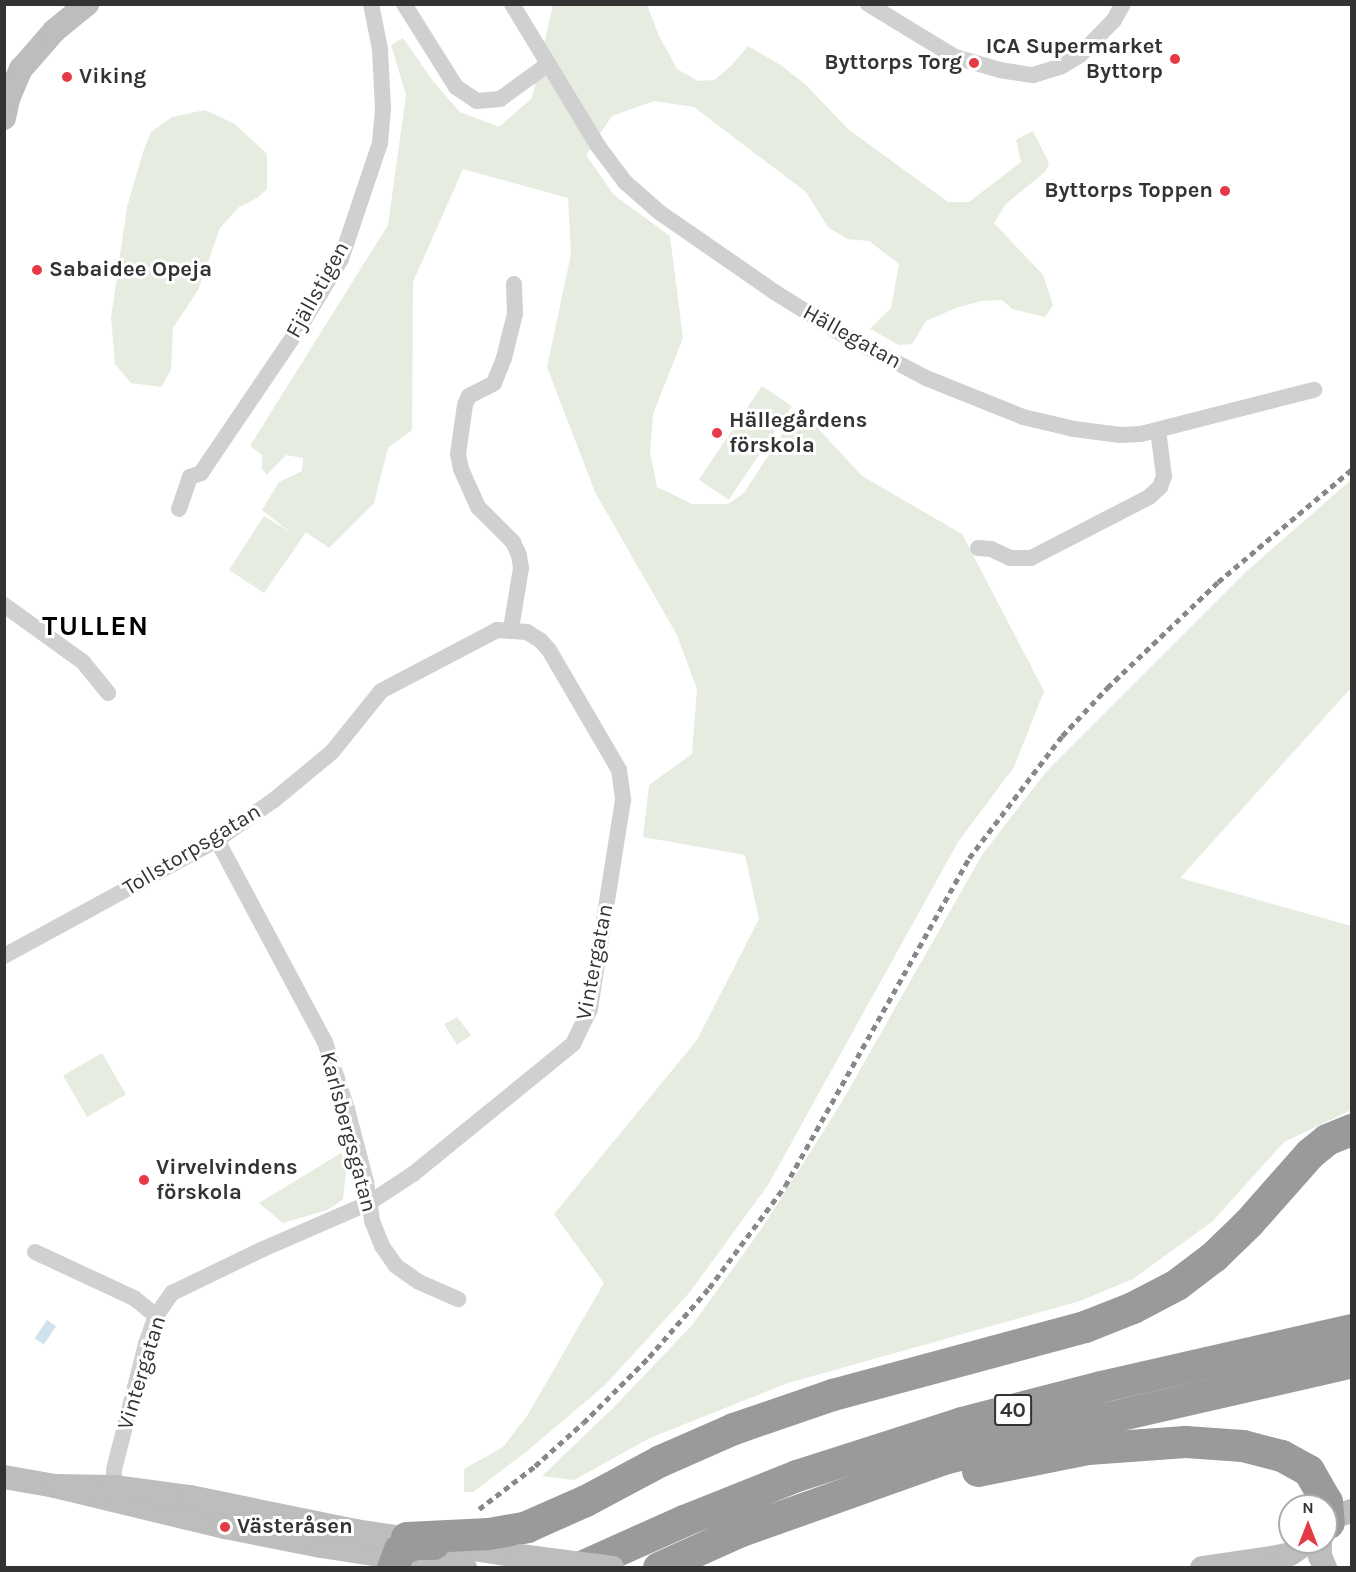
<!DOCTYPE html>
<html>
<head>
<meta charset="utf-8">
<style>
	body { margin:0 }
	#map { position:relative; width:1356px; height:1572px; overflow:hidden; background:#fff; font-family:Karla,sans-serif }
	div>[style] { position:absolute }
	[style*='--x'] { left:calc(var(--x)*1px); top:calc(var(--y)*1px); width:calc(var(--w)*1px); rotate:calc(var(--a)*1deg) }
	.green>* { inset:0; background:#e6ecdf; transform-origin:0 0 }
	.water>* { inset:0; background:#cfe2ee; transform-origin:0 0 }
	.street>* { height:16px; margin:-8px; padding:0 8px; transform-origin:8px; border-radius:8px; background:#d0d0d0 }
	.secondary>* { height:24px; margin:-12px; padding:0 12px; transform-origin:12px; border-radius:12px; background:#bdbdbd }
	.highway>* { height:32px; margin:-16px; padding:0 16px; transform-origin:16px; border-radius:16px; background:#9a9a9a }
	.rail>* { height:4.5px; margin-top:-2.25px; transform-origin:0; background:repeating-linear-gradient(90deg,#888 0 6px,transparent 0 10.5px) }
	.secondary-bridge>* { height:24px; margin:-12px; padding:0 12px; transform-origin:12px; border-radius:12px; background:#bdbdbd }
	.dots>* { width:16px; height:16px; translate:-50% -50%; box-sizing:border-box; border:3px solid #fff; border-radius:50% }
	span { translate:-50% -50%; white-space:nowrap; text-align:center; line-height:1.15; -webkit-text-stroke:6px #fff; paint-order:stroke }
	.shield-label span { padding:2px 4px; background:#fff; border:2px solid; border-radius:4px; -webkit-text-stroke-width:0 }
	.shield-label { font-size:21px; color:#333; font-weight:700 }
	.poi-label { font-size:22px; color:#333; font-weight:700 }
	.right { translate:-100% -50%; text-align:right }
	.left { translate:0 -50%; text-align:left }
	.street-label { font-size:22px; color:#333 }
	.district-label { font-size:28px; color:#000; font-weight:700; letter-spacing:1.5px }
	.frame { position:absolute; inset:0; border:6px solid #333; pointer-events:none }
	.north { position:absolute; left:1278px; top:1494px; width:60px; height:60px; box-sizing:border-box; background:#fff; border:2px solid #adadad; border-radius:50%; rotate:0deg; font-size:16px; font-weight:700; line-height:24px; text-align:center; color:#333 }
	.north::after { content:''; display:block; margin:auto; width:21px; height:27px; background:#e63946; clip-path:polygon(50% 0,100% 100%,50% 72%,0 100%) }
</style>
</head>
<body>
<div id="map">
	<div class="green">
		<i style="clip-path:polygon(553px 5px,647px 5px,659px 36px,677px 69px,698px 81px,714px 80px,732px 65px,748px 46px,782px 66px,806px 85px,848px 129px,948px 202px,969px 202px,1021px 162px,1016px 140px,1033px 131px,1049px 163px,1046px 171px,1006px 204px,994px 223px,1043px 275px,1053px 305px,1045px 317px,1012px 309px,1002px 300px,981px 301px,956px 308px,926px 321px,912px 344px,899px 345px,870px 329px,891px 308px,899px 264px,869px 241px,847px 239px,828px 227px,806px 192px,694px 107px,654px 101px,612px 116px,586px 155px,614px 195px,670px 236px,683px 338px,653px 414px,650px 452px,657px 487px,692px 504px,728px 504px,744px 493px,799px 408px,862px 476px,962px 534px,1044px 691px,1014px 767px,958px 842px,768px 1185px,690px 1292px,605px 1385px,526px 1452px,473px 1492px,464px 1492px,464px 1469px,503px 1447px,527px 1416px,604px 1283px,554px 1214px,697px 1040px,759px 919px,745px 855px,643px 837px,649px 785px,692px 754px,697px 689px,677px 635px,595px 492px,547px 367px,571px 254px,568px 198px,463px 169px,413px 282px,412px 430px,388px 448px,374px 503px,329px 548px,306px 532px,264px 593px,229px 570px,264px 516px,291px 533px,262px 510px,279px 482px,302px 471px,303px 458px,286px 455px,267px 475px,262px 469px,262px 455px,250px 446px,388px 225px,406px 95px,391px 45px,403px 38px,433px 81px,460px 112px,499px 127px,532px 98px)"></i>
		<i style="clip-path:polygon(205px 110px,235px 124px,267px 154px,267px 189px,257px 198px,239px 207px,220px 228px,198px 290px,173px 328px,171px 370px,161px 387px,131px 383px,115px 364px,111px 318px,127px 207px,144px 149px,151px 132px,172px 117px)"></i>
		<i style="left:762px;top:386px;width:36px;height:113px;rotate:34deg"></i>
		<i style="clip-path:polygon(1351px 480px,1351px 688px,1180px 878px,1351px 926px,1351px 1110px,1284px 1142px,1213px 1221px,1133px 1279px,1080px 1301px,788px 1383px,650px 1438px,574px 1480px,542px 1476px,614px 1407px,693px 1324px,762px 1228px,840px 1105px,982px 855px,1046px 772px,1248px 570px)"></i>
		<i style="clip-path:polygon(457px 1017px,471px 1035px,457px 1045px,444px 1024px)"></i>
		<i style="left:102px;top:1053px;width:48px;height:45px;rotate:60deg"></i>
		<i style="clip-path:polygon(341px 1153px,347px 1162px,343px 1200px,327px 1210px,283px 1223px,259px 1203px)"></i>
	</div>
	<div class="water">
		<i style="left:47px;top:1320px;width:11px;height:22px;rotate:34deg"></i>
	</div>
	<div class="street">
		<i style="--x:404;--y:4;--w:98;--a:57.9"></i>
		<i style="--x:456;--y:87;--w:25;--a:34"></i>
		<i style="--x:477;--y:101;--w:23;--a:-5"></i>
		<i style="--x:500;--y:99;--w:58;--a:-35.9"></i>
		<i style="--x:512;--y:4;--w:166;--a:58.8"></i>
		<i style="--x:598;--y:146;--w:45;--a:53.1"></i>
		<i style="--x:625;--y:182;--w:45;--a:41.4"></i>
		<i style="--x:659;--y:212;--w:142;--a:34.7"></i>
		<i style="--x:776;--y:293;--w:78;--a:31.8"></i>
		<i style="--x:842;--y:334;--w:95;--a:27.6"></i>
		<i style="--x:926;--y:378;--w:105;--a:21.9"></i>
		<i style="--x:1023;--y:417;--w:52;--a:13.2"></i>
		<i style="--x:1074;--y:429;--w:47;--a:7.3"></i>
		<i style="--x:1121;--y:435;--w:20;--a:-3"></i>
		<i style="--x:1141;--y:434;--w:179;--a:-14.3"></i>
		<i style="--x:868;--y:4;--w:102;--a:31.3"></i>
		<i style="--x:955;--y:57;--w:47;--a:16.1"></i>
		<i style="--x:1000;--y:70;--w:33;--a:9"></i>
		<i style="--x:1033;--y:75;--w:30;--a:-17"></i>
		<i style="--x:1062;--y:66;--w:21;--a:-31"></i>
		<i style="--x:1080;--y:55;--w:49;--a:-45.8"></i>
		<i style="--x:1114;--y:20;--w:18;--a:-61"></i>
		<i style="--x:179;--y:509;--w:34;--a:-71"></i>
		<i style="--x:190;--y:477;--w:12;--a:-20"></i>
		<i style="--x:201;--y:473;--w:173;--a:-55.9"></i>
		<i style="--x:298;--y:330;--w:83;--a:-58.8"></i>
		<i style="--x:341;--y:259;--w:122;--a:-71.4"></i>
		<i style="--x:380;--y:143;--w:34;--a:-85"></i>
		<i style="--x:383;--y:109;--w:60;--a:-92.9"></i>
		<i style="--x:380;--y:49;--w:46;--a:-101.3"></i>
		<i style="--x:978;--y:548;--w:13;--a:4"></i>
		<i style="--x:991;--y:549;--w:21;--a:25"></i>
		<i style="--x:1010;--y:558;--w:21;--a:0"></i>
		<i style="--x:1031;--y:558;--w:133;--a:-27.3"></i>
		<i style="--x:1149;--y:497;--w:15;--a:-42"></i>
		<i style="--x:1160;--y:487;--w:12;--a:-70"></i>
		<i style="--x:1164;--y:476;--w:46;--a:-97.4"></i>
		<i style="--x:4;--y:605;--w:97;--a:35.8"></i>
		<i style="--x:83;--y:662;--w:40;--a:51"></i>
		<i style="--x:511;--y:629;--w:62;--a:-80.7"></i>
		<i style="--x:521;--y:568;--w:13;--a:-99"></i>
		<i style="--x:519;--y:555;--w:14;--a:-115"></i>
		<i style="--x:513;--y:542;--w:49;--a:-135"></i>
		<i style="--x:478;--y:507;--w:42;--a:-114.1"></i>
		<i style="--x:461;--y:469;--w:15;--a:-101"></i>
		<i style="--x:458;--y:454;--w:49;--a:-81.9"></i>
		<i style="--x:465;--y:405;--w:10;--a:-66"></i>
		<i style="--x:469;--y:396;--w:28;--a:-27"></i>
		<i style="--x:494;--y:383;--w:27;--a:-68"></i>
		<i style="--x:504;--y:358;--w:45;--a:-76"></i>
		<i style="--x:515;--y:314;--w:30;--a:-92"></i>
		<i style="--x:217;--y:840;--w:229;--a:61.9"></i>
		<i style="--x:325;--y:1042;--w:71;--a:71.8"></i>
		<i style="--x:347;--y:1109;--w:75;--a:75.4"></i>
		<i style="--x:366;--y:1182;--w:39;--a:81"></i>
		<i style="--x:372;--y:1221;--w:27;--a:68"></i>
		<i style="--x:382;--y:1246;--w:24;--a:55"></i>
		<i style="--x:396;--y:1266;--w:28;--a:35"></i>
		<i style="--x:419;--y:1282;--w:43;--a:23.6"></i>
		<i style="--x:4;--y:956;--w:243;--a:-28.6"></i>
		<i style="--x:217;--y:840;--w:70;--a:-35.1"></i>
		<i style="--x:274;--y:800;--w:75;--a:-39.6"></i>
		<i style="--x:332;--y:752;--w:78;--a:-51.2"></i>
		<i style="--x:381;--y:691;--w:131;--a:-27.7"></i>
		<i style="--x:497;--y:630;--w:30;--a:4"></i>
		<i style="--x:527;--y:632;--w:15;--a:32"></i>
		<i style="--x:540;--y:640;--w:13;--a:48"></i>
		<i style="--x:549;--y:650;--w:139;--a:59.7"></i>
		<i style="--x:619;--y:770;--w:30;--a:82"></i>
		<i style="--x:623;--y:800;--w:212;--a:99"></i>
		<i style="--x:590;--y:1009;--w:39;--a:116"></i>
		<i style="--x:573;--y:1044;--w:206;--a:140.9"></i>
		<i style="--x:413;--y:1174;--w:53;--a:146.6"></i>
		<i style="--x:369;--y:1203;--w:116;--a:156.5"></i>
		<i style="--x:263;--y:1249;--w:101;--a:154.2"></i>
		<i style="--x:172;--y:1293;--w:28;--a:125"></i>
		<i style="--x:156;--y:1316;--w:30;--a:110"></i>
		<i style="--x:146;--y:1344;--w:130;--a:104.3"></i>
		<i style="--x:114;--y:1470;--w:17;--a:90"></i>
		<i style="--x:35;--y:1252;--w:109;--a:24.9"></i>
		<i style="--x:134;--y:1298;--w:28;--a:39"></i>
	</div>
	<div class="secondary">
		<i style="--x:4;--y:118;--w:19;--a:-78"></i>
		<i style="--x:8;--y:99;--w:33;--a:-67"></i>
		<i style="--x:21;--y:69;--w:50;--a:-49"></i>
		<i style="--x:54;--y:31;--w:43;--a:-39.3"></i>
		<i style="--x:4;--y:1477;--w:52;--a:10"></i>
		<i style="--x:55;--y:1486;--w:175;--a:13.6"></i>
		<i style="--x:225;--y:1527;--w:98;--a:11.2"></i>
		<i style="--x:321;--y:1546;--w:146;--a:8.7"></i>
		<i style="--x:55;--y:1486;--w:59;--a:1"></i>
		<i style="--x:114;--y:1487;--w:77;--a:7.5"></i>
		<i style="--x:190;--y:1497;--w:169;--a:11.6"></i>
		<i style="--x:356;--y:1531;--w:166;--a:8.7"></i>
		<i style="--x:1326;--y:1527;--w:17;--a:-45"></i>
		<i style="--x:1338;--y:1515;--w:15;--a:-16"></i>
		<i style="--x:1320;--y:1542;--w:14;--a:90"></i>
		<i style="--x:1320;--y:1556;--w:13;--a:67"></i>
		<i style="--x:1202;--y:1568;--w:76;--a:-8.3"></i>
		<i style="--x:1277;--y:1557;--w:13;--a:-13"></i>
		<i style="--x:1290;--y:1554;--w:22;--a:-34"></i>
	</div>
	<div class="highway">
		<i style="--x:978;--y:1471;--w:112;--a:-11.3"></i>
		<i style="--x:1088;--y:1449;--w:98;--a:-4.1"></i>
		<i style="--x:1186;--y:1442;--w:57;--a:4"></i>
		<i style="--x:1243;--y:1446;--w:40;--a:14.4"></i>
		<i style="--x:1282;--y:1456;--w:31;--a:29"></i>
		<i style="--x:1309;--y:1471;--w:36;--a:60"></i>
		<i style="--x:1327;--y:1502;--w:21;--a:85"></i>
		<i style="--x:407;--y:1538;--w:82;--a:-2.8"></i>
		<i style="--x:489;--y:1534;--w:39;--a:-10"></i>
		<i style="--x:527;--y:1527;--w:64;--a:-23.8"></i>
		<i style="--x:586;--y:1501;--w:85;--a:-28.1"></i>
		<i style="--x:661;--y:1461;--w:80;--a:-23.7"></i>
		<i style="--x:734;--y:1429;--w:105;--a:-19"></i>
		<i style="--x:833;--y:1395;--w:261;--a:-15.1"></i>
		<i style="--x:1085;--y:1327;--w:52;--a:-21.6"></i>
		<i style="--x:1133;--y:1308;--w:50;--a:-27.6"></i>
		<i style="--x:1177;--y:1285;--w:48;--a:-37.3"></i>
		<i style="--x:1215;--y:1256;--w:47;--a:-44.1"></i>
		<i style="--x:1249;--y:1223;--w:92;--a:-48.5"></i>
		<i style="--x:1310;--y:1154;--w:22;--a:-39"></i>
		<i style="--x:1327;--y:1140;--w:27;--a:-22"></i>
		<i style="--x:393;--y:1568;--w:19;--a:-69"></i>
		<i style="--x:400;--y:1550;--w:17;--a:-21"></i>
		<i style="--x:416;--y:1544;--w:18;--a:0"></i>
		<i style="--x:579;--y:1568;--w:115;--a:-24.1"></i>
		<i style="--x:684;--y:1521;--w:122;--a:-21.7"></i>
		<i style="--x:797;--y:1476;--w:173;--a:-17.8"></i>
		<i style="--x:962;--y:1423;--w:144;--a:-14.5"></i>
		<i style="--x:1101;--y:1387;--w:257;--a:-12.8"></i>
		<i style="--x:659;--y:1568;--w:88;--a:-24.2"></i>
		<i style="--x:739;--y:1532;--w:218;--a:-19.6"></i>
		<i style="--x:944;--y:1459;--w:165;--a:-14"></i>
		<i style="--x:1104;--y:1419;--w:254;--a:-12.9"></i>
	</div>
	<div class="rail">
		<i style="--x:479;--y:1509;--w:71;--a:-37.5"></i>
		<i style="--x:535;--y:1466;--w:64;--a:-41.9"></i>
		<i style="--x:583;--y:1423;--w:93;--a:-45"></i>
		<i style="--x:649;--y:1357;--w:91;--a:-49"></i>
		<i style="--x:709;--y:1288;--w:127;--a:-53.3"></i>
		<i style="--x:785;--y:1186;--w:376;--a:-60.7"></i>
		<i style="--x:969;--y:858;--w:153;--a:-52.7"></i>
		<i style="--x:1062;--y:736;--w:66;--a:-46.8"></i>
		<i style="--x:1107;--y:688;--w:153;--a:-43.7"></i>
		<i style="--x:1218;--y:582;--w:175;--a:-40.1"></i>
	</div>
	<div class="secondary-bridge">
		<i style="--x:520;--y:1556;--w:93;--a:7.4"></i>
	</div>
	<div class="dots">
		<i style="left:1175px;top:59px;background:#e63946"></i>
		<i style="left:974px;top:63px;background:#e63946"></i>
		<i style="left:67px;top:77px;background:#e63946"></i>
		<i style="left:1225px;top:191px;background:#e63946"></i>
		<i style="left:37px;top:270px;background:#e63946"></i>
		<i style="left:717px;top:433px;background:#e63946"></i>
		<i style="left:144px;top:1180px;background:#e63946"></i>
		<i style="left:225px;top:1527px;background:#e63946"></i>
	</div>
	<div class="shield-label">
		<span style="left:1013px;top:1410px">40</span>
	</div>
	<div class="poi-label">
		<span class="right" style="left:1163px;top:59px">ICA Supermarket<br>Byttorp</span>
		<span class="right" style="left:962px;top:63px">Byttorps Torg</span>
		<span class="left" style="left:79px;top:77px">Viking</span>
		<span class="right" style="left:1213px;top:191px">Byttorps Toppen</span>
		<span class="left" style="left:49px;top:270px">Sabaidee Opeja</span>
		<span class="left" style="left:729px;top:433px">Hällegårdens<br>förskola</span>
		<span class="left" style="left:156px;top:1180px">Virvelvindens<br>förskola</span>
		<span class="left" style="left:237px;top:1527px">Västeråsen</span>
	</div>
	<div class="street-label">
		<span style="left:318px;top:290px;rotate:-61deg">Fjällstigen</span>
		<span style="left:852px;top:337px;rotate:29deg">Hällegatan</span>
		<span style="left:192px;top:850px;rotate:-31deg">Tollstorpsgatan</span>
		<span style="left:595px;top:962px;rotate:-79deg">Vintergatan</span>
		<span style="left:348px;top:1132px;rotate:75deg">Karlsbergsgatan</span>
		<span style="left:142px;top:1373px;rotate:-73deg">Vintergatan</span>
	</div>
	<div class="district-label">
		<span style="left:96px;top:626px">TULLEN</span>
	</div>
	<div class="frame"></div>
	<div class="north">N</div>
</div>
</body>
</html>
